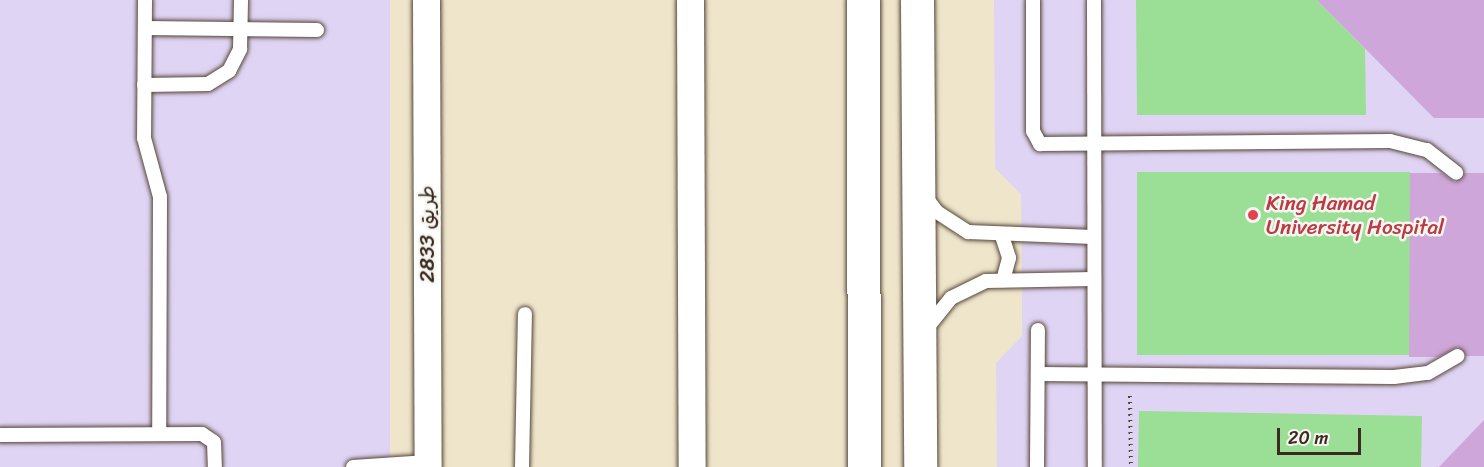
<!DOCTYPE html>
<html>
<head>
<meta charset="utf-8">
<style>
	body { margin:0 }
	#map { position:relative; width:1484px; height:467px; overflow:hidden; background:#eee5cb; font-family:Sriracha,"Playpen Sans Arabic",sans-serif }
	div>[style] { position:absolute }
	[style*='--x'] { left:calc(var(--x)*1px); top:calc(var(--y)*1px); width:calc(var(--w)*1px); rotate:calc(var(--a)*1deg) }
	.built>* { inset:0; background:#dfd4f4; transform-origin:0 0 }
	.green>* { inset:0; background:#9bde95; transform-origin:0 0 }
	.building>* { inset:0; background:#cfa6d9 }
	.path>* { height:4px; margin-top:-2px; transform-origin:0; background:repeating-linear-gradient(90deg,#564638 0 1.5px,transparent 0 6px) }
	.roads { filter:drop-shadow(0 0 2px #564638) drop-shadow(0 0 2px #564638) }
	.lane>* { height:14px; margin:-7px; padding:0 7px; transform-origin:7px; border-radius:7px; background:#fff }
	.street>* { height:27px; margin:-13.5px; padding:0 13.5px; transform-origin:13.5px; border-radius:13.5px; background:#fff }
	.secondary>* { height:33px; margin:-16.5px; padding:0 16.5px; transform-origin:16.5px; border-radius:16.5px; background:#fff }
	.dots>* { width:16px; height:16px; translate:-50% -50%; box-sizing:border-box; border:3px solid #f6f6f2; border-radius:50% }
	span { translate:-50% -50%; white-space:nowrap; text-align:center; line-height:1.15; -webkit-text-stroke:5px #f6f6f2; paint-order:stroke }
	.health-label { font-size:21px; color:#be3a42 }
	.left { translate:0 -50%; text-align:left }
	.street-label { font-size:21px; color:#3b2a1e }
	.scale { position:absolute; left:1277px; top:428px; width:84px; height:27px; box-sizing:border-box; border:3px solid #3b2a1e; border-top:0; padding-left:8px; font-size:18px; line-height:21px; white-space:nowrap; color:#3b2a1e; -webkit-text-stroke:4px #f6f6f2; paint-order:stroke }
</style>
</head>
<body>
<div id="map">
	<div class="built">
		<i style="left:0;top:0;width:390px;height:467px"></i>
		<i style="clip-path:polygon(994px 0,1484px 0,1484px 467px,997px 467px,996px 363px,1022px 336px,1022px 279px,1021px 194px,995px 168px)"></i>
	</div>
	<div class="green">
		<i style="clip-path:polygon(1136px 0,1317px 0,1365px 49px,1366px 115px,1137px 115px)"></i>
		<i style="left:1137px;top:172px;width:273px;height:183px"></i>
		<i style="left:1139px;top:411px;width:283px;height:56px;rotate:1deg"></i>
	</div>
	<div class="building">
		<i style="clip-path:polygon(1317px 0,1484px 0,1484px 118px,1434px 118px)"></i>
		<i style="clip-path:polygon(1410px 173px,1441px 173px,1455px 182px,1465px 173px,1484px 173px,1484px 356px,1466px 356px,1458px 347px,1438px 357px,1409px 357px)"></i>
		<i style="clip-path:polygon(1484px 420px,1484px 467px,1439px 467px)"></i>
	</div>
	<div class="path">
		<i style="--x:1130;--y:396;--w:71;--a:89.2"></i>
	</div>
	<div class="roads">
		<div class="lane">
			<i style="--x:145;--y:0;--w:138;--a:90.4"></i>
			<i style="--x:144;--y:138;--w:61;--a:74.8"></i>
			<i style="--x:160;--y:197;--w:237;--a:90.2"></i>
			<i style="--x:1033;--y:0;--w:131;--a:90"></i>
			<i style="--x:1033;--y:131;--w:15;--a:62"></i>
			<i style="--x:1040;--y:144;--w:350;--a:-0.5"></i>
			<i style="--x:1390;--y:141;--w:38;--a:14"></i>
			<i style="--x:1427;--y:150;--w:37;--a:38"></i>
			<i style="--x:1094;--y:0;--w:467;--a:89.9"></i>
			<i style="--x:145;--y:28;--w:172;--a:0.7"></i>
			<i style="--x:144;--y:85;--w:64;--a:-0.9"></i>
			<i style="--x:208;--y:84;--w:25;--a:-32"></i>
			<i style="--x:229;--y:71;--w:25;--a:-63"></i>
			<i style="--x:240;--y:49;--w:49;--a:-88.8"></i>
			<i style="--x:924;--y:195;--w:21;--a:53"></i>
			<i style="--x:937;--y:212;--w:37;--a:33"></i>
			<i style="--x:968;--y:232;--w:125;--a:2.3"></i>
			<i style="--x:1002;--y:236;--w:23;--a:72"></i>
			<i style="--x:1009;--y:258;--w:23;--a:105"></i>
			<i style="--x:926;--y:329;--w:40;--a:-51"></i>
			<i style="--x:951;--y:298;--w:39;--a:-26"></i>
			<i style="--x:986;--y:281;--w:107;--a:-1.1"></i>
			<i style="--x:1038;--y:374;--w:356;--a:0.5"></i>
			<i style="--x:1394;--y:377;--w:34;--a:-7"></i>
			<i style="--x:1428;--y:373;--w:34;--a:-30"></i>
			<i style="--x:0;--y:435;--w:202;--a:-0.3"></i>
			<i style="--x:202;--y:434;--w:14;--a:34"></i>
			<i style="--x:214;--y:442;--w:25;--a:88"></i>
			<i style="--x:353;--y:467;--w:75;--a:-3.8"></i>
			<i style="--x:522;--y:467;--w:153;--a:-88.9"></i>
			<i style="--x:1037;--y:467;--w:137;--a:-89.6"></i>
		</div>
		<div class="street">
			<i style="--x:426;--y:0;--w:467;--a:89.8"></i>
			<i style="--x:690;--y:0;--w:467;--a:89.8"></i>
		</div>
		<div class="secondary">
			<i style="--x:863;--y:0;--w:467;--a:89.9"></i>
			<i style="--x:917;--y:0;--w:467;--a:89.6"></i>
		</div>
	</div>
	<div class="dots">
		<i style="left:1253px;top:215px;background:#e0444e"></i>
	</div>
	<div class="health-label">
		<span class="left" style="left:1266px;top:215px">King Hamad<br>University Hospital</span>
	</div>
	<div class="street-label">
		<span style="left:427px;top:234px;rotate:-90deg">طريق 2833</span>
	</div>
	<div class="scale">20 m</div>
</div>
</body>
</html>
